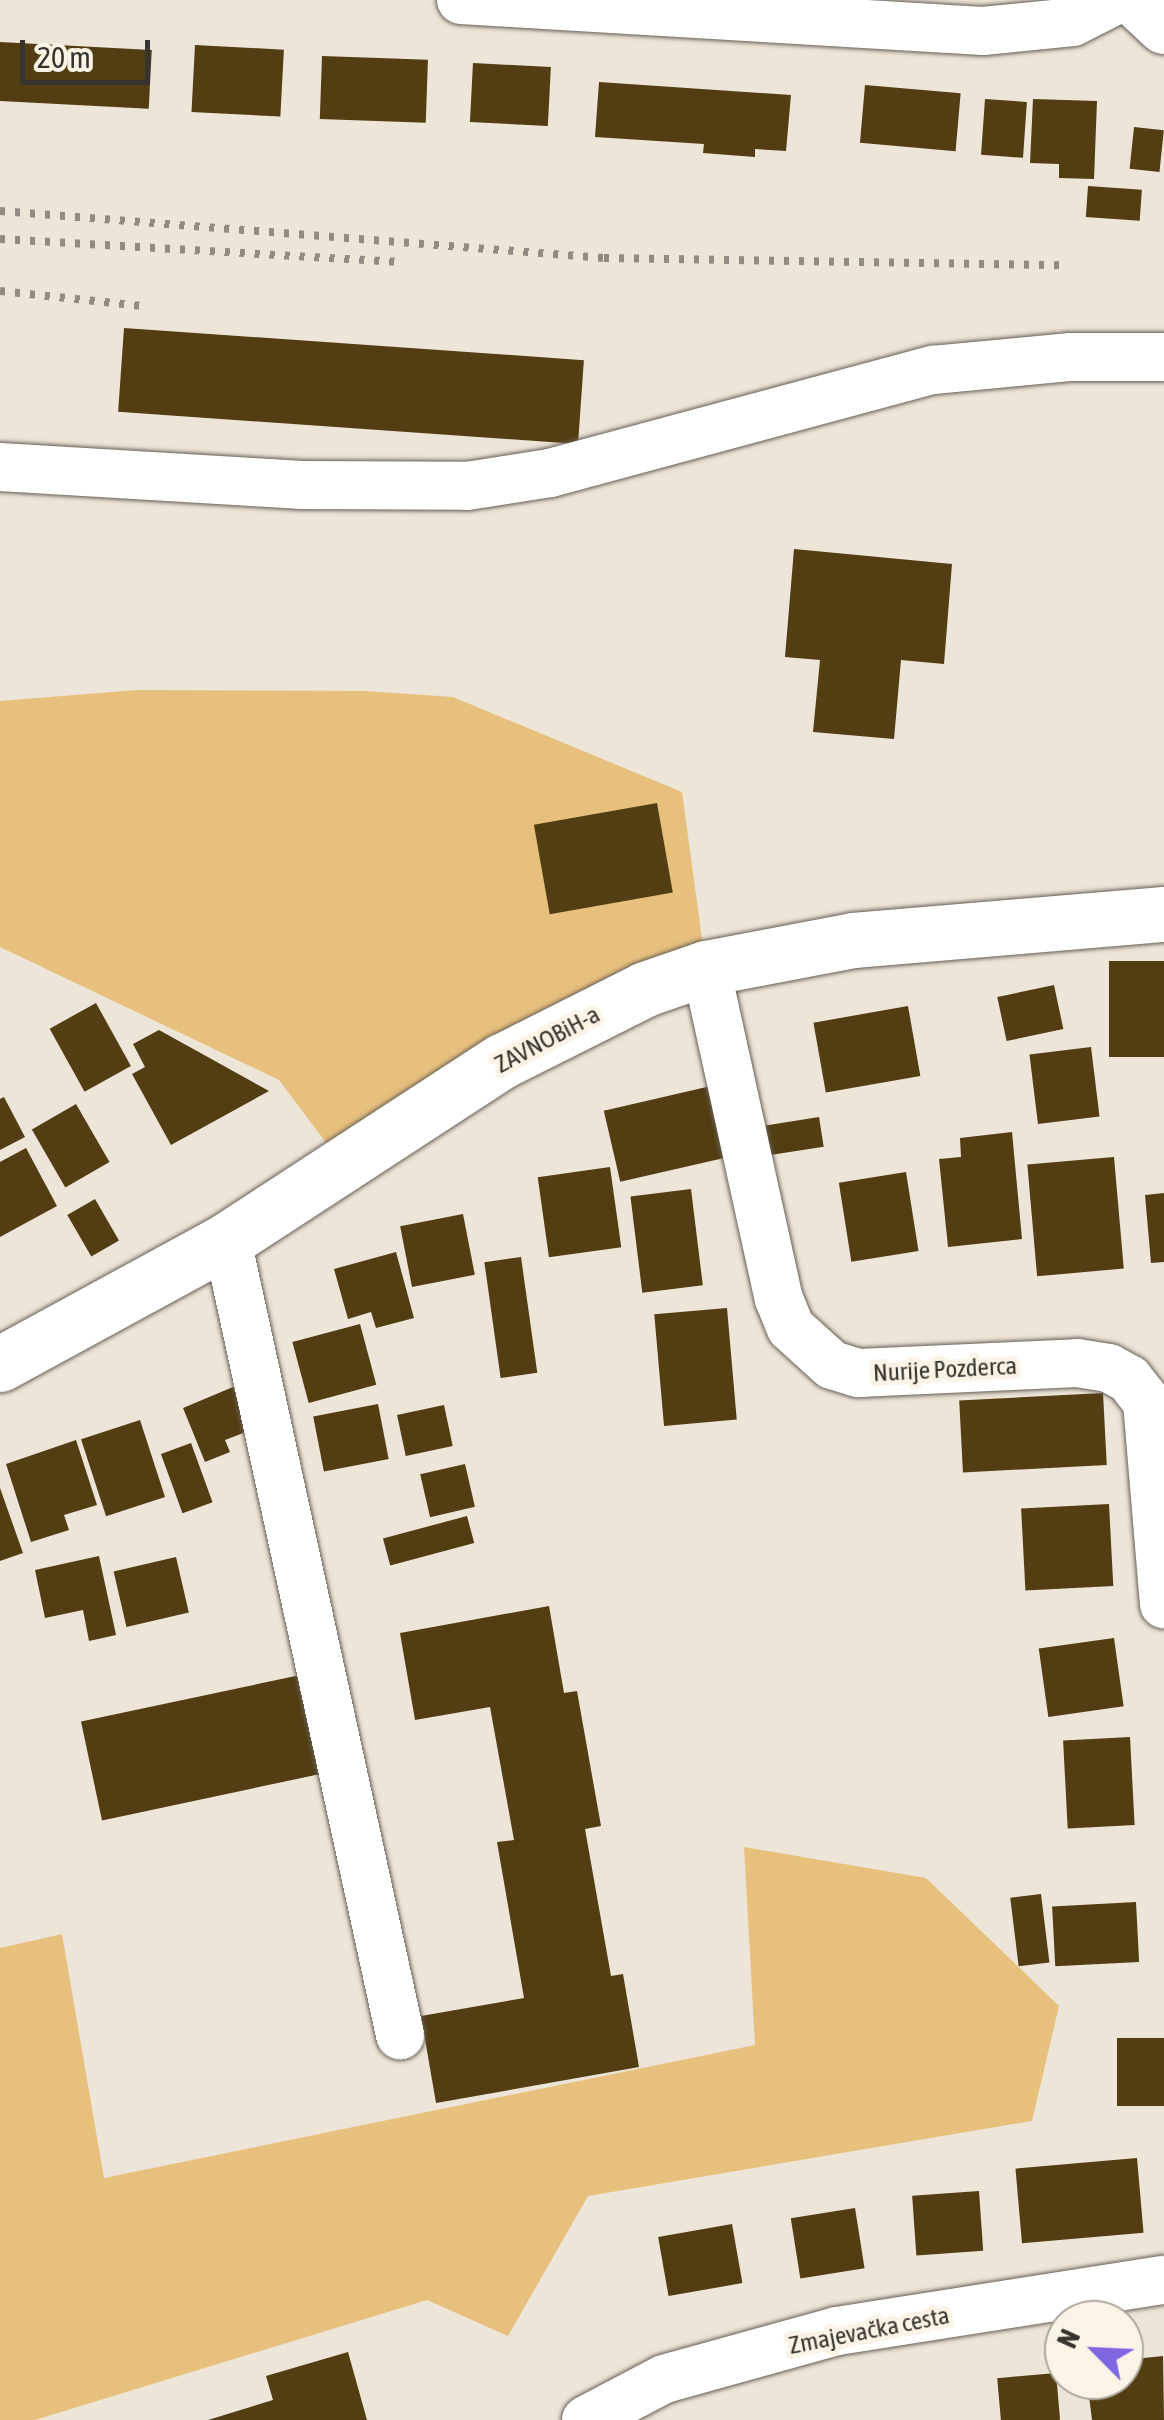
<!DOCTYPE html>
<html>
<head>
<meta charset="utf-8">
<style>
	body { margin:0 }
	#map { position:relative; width:1164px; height:2420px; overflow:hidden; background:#ede5d8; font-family:"Asap Condensed",sans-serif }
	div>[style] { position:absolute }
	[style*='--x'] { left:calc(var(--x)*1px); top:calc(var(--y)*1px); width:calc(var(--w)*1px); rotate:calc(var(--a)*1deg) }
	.green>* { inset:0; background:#e7c07e }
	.building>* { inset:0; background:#533d13; transform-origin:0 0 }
	.roads { filter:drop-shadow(0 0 2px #665f54) drop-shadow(0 0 2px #665f54) }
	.street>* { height:48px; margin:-24px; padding:0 24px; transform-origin:24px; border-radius:24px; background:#fff }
	.secondary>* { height:55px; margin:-27.5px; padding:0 27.5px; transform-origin:27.5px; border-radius:27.5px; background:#fff }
	.rail>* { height:8px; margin-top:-4px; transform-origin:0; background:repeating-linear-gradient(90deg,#918c83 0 5px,transparent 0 15px) }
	span { translate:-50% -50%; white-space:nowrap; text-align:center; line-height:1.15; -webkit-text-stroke:10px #fbf3e6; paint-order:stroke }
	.street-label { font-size:25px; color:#37342f }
	.north { position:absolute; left:1044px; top:2300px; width:100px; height:100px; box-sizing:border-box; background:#fbf3e6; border:2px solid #ada79d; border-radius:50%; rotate:294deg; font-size:28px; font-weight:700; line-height:40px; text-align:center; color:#37342f }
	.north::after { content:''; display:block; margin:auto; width:35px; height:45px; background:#8066e1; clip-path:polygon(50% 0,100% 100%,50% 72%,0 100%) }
	.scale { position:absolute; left:20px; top:40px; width:130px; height:45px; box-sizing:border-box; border:5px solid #37342f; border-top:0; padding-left:12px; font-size:30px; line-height:35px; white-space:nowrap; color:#37342f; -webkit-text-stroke:8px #fbf3e6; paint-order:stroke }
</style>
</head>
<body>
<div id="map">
	<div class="green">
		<i style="clip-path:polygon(137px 690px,365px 691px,453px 697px,682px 792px,706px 968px,345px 1168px,279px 1080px,0 947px,0 701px)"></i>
		<i style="clip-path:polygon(744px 1847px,926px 1878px,1059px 2006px,1032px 2121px,588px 2196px,508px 2336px,427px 2300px,35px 2420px,0 2420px,0 1948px,62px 1934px,104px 2178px,755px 2045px)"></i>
	</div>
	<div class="building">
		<i style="left:0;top:42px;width:152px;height:59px;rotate:3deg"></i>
		<i style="left:195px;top:45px;width:89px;height:67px;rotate:3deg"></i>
		<i style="left:322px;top:56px;width:106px;height:63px;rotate:2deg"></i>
		<i style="left:473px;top:63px;width:78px;height:59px;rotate:3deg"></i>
		<i style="clip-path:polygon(599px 82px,791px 95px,786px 151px,755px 149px,755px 157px,703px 153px,704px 144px,595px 137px)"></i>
		<i style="left:865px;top:85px;width:96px;height:58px;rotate:5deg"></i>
		<i style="left:985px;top:99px;width:42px;height:56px;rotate:4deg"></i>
		<i style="clip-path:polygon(1033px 99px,1097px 101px,1094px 179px,1059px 178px,1059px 164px,1030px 163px)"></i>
		<i style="left:1134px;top:127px;width:30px;height:42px;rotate:6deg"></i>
		<i style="left:1088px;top:186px;width:54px;height:31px;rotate:4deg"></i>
		<i style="left:124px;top:328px;width:461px;height:84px;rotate:4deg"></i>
		<i style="clip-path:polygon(794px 549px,952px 564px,944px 664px,901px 660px,894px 739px,813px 732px,820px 660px,785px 657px)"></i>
		<i style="left:657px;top:803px;width:91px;height:125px;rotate:80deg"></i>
		<i style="left:1164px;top:961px;width:96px;height:55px;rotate:90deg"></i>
		<i style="left:1054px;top:985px;width:45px;height:58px;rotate:78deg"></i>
		<i style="left:96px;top:1003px;width:72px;height:53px;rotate:61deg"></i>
		<i style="left:908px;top:1006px;width:71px;height:96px;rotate:80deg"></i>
		<i style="clip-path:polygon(159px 1030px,269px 1091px,171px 1145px,132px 1074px,145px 1067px,133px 1044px)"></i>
		<i style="left:1091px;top:1047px;width:70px;height:62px;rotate:83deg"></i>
		<i style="left:711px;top:1086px;width:73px;height:110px;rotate:77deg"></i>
		<i style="clip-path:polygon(4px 1097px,25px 1137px,0 1150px,0 1099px)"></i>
		<i style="left:76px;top:1104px;width:67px;height:51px;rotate:60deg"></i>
		<i style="left:819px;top:1117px;width:30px;height:54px;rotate:81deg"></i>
		<i style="clip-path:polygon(1012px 1132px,1022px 1239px,948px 1247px,939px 1159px,961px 1157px,960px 1138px)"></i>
		<i style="clip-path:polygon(26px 1148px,57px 1206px,0 1237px,0 1162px)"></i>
		<i style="left:1114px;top:1157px;width:112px;height:87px;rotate:85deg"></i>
		<i style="left:610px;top:1167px;width:81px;height:73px;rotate:82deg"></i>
		<i style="left:906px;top:1172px;width:80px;height:68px;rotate:81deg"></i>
		<i style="left:691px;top:1189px;width:97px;height:61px;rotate:83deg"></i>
		<i style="clip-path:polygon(1164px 1193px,1164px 1262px,1151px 1263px,1145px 1195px)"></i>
		<i style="left:95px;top:1199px;width:48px;height:32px;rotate:60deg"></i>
		<i style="left:463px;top:1214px;width:62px;height:64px;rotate:79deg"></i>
		<i style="clip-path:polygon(396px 1252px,414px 1318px,376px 1328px,371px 1312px,348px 1319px,334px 1269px)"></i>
		<i style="left:521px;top:1257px;width:117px;height:37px;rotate:82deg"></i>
		<i style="left:727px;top:1308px;width:112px;height:73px;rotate:85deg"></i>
		<i style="left:360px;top:1324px;width:63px;height:70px;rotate:75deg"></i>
		<i style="clip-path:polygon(233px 1387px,251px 1430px,225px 1440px,230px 1452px,205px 1462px,183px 1408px)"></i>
		<i style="left:1103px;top:1393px;width:72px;height:144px;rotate:87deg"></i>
		<i style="left:378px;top:1404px;width:56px;height:66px;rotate:79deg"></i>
		<i style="left:444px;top:1405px;width:42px;height:48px;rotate:78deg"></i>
		<i style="left:140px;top:1420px;width:81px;height:62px;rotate:72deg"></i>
		<i style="clip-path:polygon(76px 1440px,97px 1505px,64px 1515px,69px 1530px,31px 1542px,6px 1464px)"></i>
		<i style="left:191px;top:1443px;width:63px;height:32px;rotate:70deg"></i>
		<i style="left:465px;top:1464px;width:44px;height:46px;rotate:77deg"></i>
		<i style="clip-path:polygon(0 1488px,23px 1553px,0 1561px)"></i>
		<i style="left:1109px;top:1504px;width:82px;height:88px;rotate:87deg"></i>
		<i style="left:467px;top:1516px;width:28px;height:87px;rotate:75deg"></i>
		<i style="clip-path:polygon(99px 1556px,116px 1635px,89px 1641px,83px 1610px,45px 1618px,35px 1570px)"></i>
		<i style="left:176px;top:1557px;width:57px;height:64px;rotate:77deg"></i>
		<i style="clip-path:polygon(549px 1606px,564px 1693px,577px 1691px,601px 1826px,585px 1829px,611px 1976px,623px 1974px,639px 2067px,436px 2103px,421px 2016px,524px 1998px,497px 1842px,514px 1840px,490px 1707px,415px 1720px,400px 1633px)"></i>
		<i style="left:1114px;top:1638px;width:69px;height:76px;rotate:82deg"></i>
		<i style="left:305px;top:1674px;width:101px;height:229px;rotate:78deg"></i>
		<i style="left:1130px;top:1737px;width:88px;height:67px;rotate:87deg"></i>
		<i style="left:1041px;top:1894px;width:69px;height:31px;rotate:83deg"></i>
		<i style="left:1136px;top:1902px;width:60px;height:84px;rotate:87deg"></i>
		<i style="left:1164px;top:2038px;width:68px;height:47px;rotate:90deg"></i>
		<i style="left:1137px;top:2158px;width:75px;height:122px;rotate:85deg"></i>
		<i style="left:979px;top:2191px;width:60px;height:67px;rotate:86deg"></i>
		<i style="left:855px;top:2208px;width:61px;height:65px;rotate:81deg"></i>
		<i style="left:732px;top:2224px;width:60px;height:75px;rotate:80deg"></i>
		<i style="clip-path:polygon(348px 2352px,367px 2420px,208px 2420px,273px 2400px,266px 2376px)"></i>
		<i style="clip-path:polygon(1163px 2356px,1164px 2420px,1092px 2420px,1087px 2380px,1124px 2380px,1124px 2360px)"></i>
		<i style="left:1056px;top:2373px;width:47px;height:59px;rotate:85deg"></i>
	</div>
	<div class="roads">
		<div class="street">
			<i style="--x:461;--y:0;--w:523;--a:3.4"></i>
			<i style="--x:983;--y:31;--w:90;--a:-5.7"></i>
			<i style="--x:1073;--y:22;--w:48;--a:-27.1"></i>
			<i style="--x:0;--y:467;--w:303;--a:3.4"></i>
			<i style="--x:302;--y:485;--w:165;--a:0.3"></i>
			<i style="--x:467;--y:486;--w:84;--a:-8.9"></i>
			<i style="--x:550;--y:473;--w:397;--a:-15.1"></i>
			<i style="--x:933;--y:370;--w:139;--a:-5.4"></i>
			<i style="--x:1071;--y:357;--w:93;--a:0"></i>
			<i style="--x:706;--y:968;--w:339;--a:77.6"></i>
			<i style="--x:779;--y:1299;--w:31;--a:68"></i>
			<i style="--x:791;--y:1328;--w:55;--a:42.1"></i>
			<i style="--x:832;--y:1365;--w:28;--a:17"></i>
			<i style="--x:859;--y:1373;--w:218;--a:-2.6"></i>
			<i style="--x:1077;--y:1363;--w:32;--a:9"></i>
			<i style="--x:1109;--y:1368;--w:23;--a:29"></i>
			<i style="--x:1129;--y:1379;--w:29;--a:52"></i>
			<i style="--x:1147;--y:1402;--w:203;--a:85.2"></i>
			<i style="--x:227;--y:1240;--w:814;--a:77.72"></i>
			<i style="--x:586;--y:2420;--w:88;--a:-27.7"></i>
			<i style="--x:664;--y:2379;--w:180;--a:-15.5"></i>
			<i style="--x:837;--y:2331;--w:331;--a:-8.9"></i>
		</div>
		<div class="secondary">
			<i style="--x:1136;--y:0;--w:38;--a:43"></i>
			<i style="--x:0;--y:1364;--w:259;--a:-28.6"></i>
			<i style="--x:227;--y:1240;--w:328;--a:-33.1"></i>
			<i style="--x:502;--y:1061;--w:160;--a:-26.7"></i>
			<i style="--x:645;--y:989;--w:65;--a:-19"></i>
			<i style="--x:706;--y:968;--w:150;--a:-10.8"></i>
			<i style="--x:853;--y:940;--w:312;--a:-4.8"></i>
		</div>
	</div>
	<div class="rail">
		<i style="--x:0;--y:211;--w:606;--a:4.45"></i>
		<i style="--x:604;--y:258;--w:459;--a:0.9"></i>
		<i style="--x:0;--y:239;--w:397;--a:3.3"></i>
		<i style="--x:0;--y:291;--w:143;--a:6"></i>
	</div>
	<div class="street-label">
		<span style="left:547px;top:1039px;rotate:-28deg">ZAVNOBiH-a</span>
		<span style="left:945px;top:1369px;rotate:-3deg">Nurije Pozderca</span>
		<span style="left:869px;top:2330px;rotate:-11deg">Zmajevačka cesta</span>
	</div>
	<div class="north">N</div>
	<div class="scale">20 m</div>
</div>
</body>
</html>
